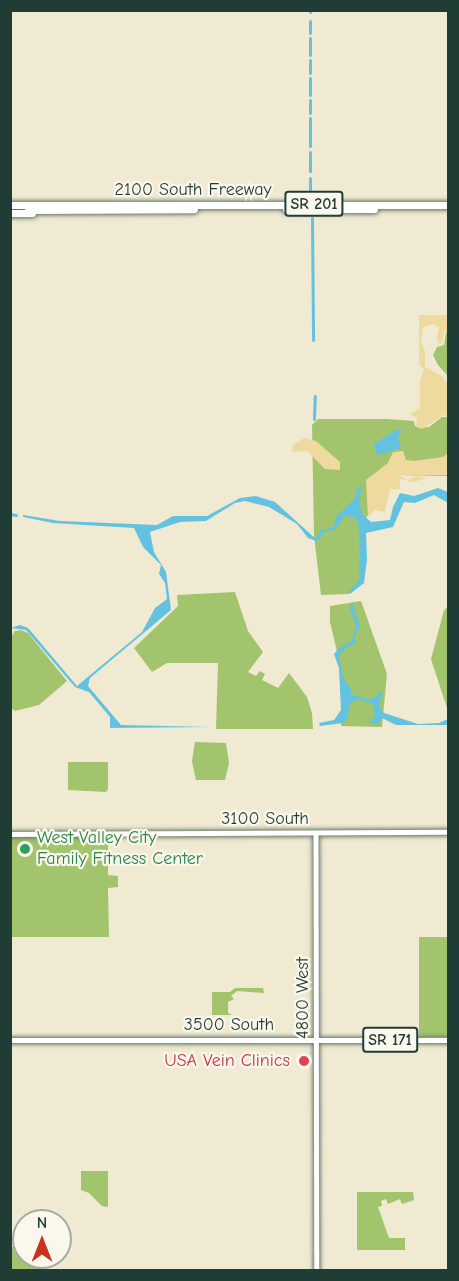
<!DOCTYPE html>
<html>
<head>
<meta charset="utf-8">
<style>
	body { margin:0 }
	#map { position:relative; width:459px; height:1281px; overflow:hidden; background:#f0ead2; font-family:"Comic Neue",sans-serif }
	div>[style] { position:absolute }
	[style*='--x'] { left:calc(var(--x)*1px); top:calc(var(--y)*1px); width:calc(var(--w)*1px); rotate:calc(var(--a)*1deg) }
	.green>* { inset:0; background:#a1c46d; transform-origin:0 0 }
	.sand>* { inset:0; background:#eeda9e }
	.water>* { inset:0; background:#62c2e0 }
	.canal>* { height:3px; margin:-1.5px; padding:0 1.5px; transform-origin:1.5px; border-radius:1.5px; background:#62c2e0 }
	.roads { filter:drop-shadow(0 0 2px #687a6b) drop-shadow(0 0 2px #687a6b) }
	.secondary>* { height:4.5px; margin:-2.25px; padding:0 2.25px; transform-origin:2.25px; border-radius:2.25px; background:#fff }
	.primary>* { height:5px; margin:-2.5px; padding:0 2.5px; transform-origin:2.5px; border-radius:2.5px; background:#fff }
	.highway>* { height:7px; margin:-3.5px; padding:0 3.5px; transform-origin:3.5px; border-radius:3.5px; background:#fff }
	.dots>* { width:16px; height:16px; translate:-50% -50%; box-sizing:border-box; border:3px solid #fbf7ec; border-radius:50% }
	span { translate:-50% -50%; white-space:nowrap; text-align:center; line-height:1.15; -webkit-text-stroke:4.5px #fbf7ec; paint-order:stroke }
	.shield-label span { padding:2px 4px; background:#fbf7ec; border:2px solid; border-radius:4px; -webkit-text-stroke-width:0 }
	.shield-label { font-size:16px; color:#1f3d34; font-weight:700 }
	.street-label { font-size:18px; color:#1f3d34 }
	.leisure-label { font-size:18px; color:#27864d }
	.left { translate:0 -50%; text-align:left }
	.health-label { font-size:18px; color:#be3a42 }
	.right { translate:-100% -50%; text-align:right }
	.frame { position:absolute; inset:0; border:12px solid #1f3d34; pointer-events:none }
	.north { position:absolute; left:12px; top:1209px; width:60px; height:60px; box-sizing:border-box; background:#fbf7ec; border:2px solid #a3ada2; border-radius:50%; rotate:0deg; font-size:16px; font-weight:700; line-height:24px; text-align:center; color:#1f3d34 }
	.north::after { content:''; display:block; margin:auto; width:21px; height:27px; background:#c8321e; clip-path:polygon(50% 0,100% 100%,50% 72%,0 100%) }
</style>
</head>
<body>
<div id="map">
	<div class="green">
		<i style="clip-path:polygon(446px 332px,448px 334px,448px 376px,438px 365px,433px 355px,437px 347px,444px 345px)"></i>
		<i style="clip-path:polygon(442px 417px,448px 417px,448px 476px,395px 475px,364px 521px,360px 584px,349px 594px,321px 595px,314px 536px,312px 425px,318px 419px,387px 419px,414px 421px,415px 426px,420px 428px,429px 427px)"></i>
		<i style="clip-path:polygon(235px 592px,248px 631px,263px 652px,248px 672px,256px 676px,260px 671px,265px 674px,262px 680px,278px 688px,289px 673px,307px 697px,312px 713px,313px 729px,216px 729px,218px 663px,167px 663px,152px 672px,134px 648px,178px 606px,177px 595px)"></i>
		<i style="clip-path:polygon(361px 601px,387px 674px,382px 727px,341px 726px,343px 677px,330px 622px,330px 606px)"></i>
		<i style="clip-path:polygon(448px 607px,448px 711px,431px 659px,444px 610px)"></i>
		<i style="clip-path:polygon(21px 630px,28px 633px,67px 681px,39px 705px,15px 711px,11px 708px,11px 637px,15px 631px)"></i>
		<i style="clip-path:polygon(195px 742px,226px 743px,229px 763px,225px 780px,196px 780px,192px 761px)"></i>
		<i style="clip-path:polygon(68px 762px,108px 762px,108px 789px,106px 792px,68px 790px)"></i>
		<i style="clip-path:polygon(10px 836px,108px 836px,108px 875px,118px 876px,118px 887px,108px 888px,109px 937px,11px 937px)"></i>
		<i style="left:419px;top:937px;width:29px;height:100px"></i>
		<i style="clip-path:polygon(235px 988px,263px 988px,264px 993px,237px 991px,231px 996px,234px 999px,228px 1002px,228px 1013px,232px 1015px,212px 1015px,212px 992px,230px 992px)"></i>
		<i style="clip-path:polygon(81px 1171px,108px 1171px,108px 1207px,102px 1206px,89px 1193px,81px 1190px)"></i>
		<i style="clip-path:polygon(357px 1192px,413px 1192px,414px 1200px,402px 1204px,400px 1199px,388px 1204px,386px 1199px,381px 1201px,382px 1206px,378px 1207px,389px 1238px,405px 1238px,405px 1250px,357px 1250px)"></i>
		<i style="clip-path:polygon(11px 1247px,24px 1247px,24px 1257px,44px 1257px,41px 1270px,11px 1270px)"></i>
	</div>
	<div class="sand">
		<i style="clip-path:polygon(419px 315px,448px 315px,448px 331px,445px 331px,441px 344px,438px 343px,437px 337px,439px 327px,433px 324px,423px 327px,421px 342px,425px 351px,425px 367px,442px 376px,448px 385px,448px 416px,444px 415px,422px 429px,416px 426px,417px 418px,410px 414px,420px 408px,420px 382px,424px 369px,419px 364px)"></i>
		<i style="clip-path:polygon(304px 438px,316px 441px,340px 462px,340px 470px,325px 469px,307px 451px,292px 452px,293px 445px)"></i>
		<i style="clip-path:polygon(403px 451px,406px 460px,414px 461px,443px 457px,448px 453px,448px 475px,398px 475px,408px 480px,416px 476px,428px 478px,413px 482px,400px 479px,400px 489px,390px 489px,385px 512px,375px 510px,368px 517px,366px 480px,388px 463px,393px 452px)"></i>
	</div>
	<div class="water">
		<i style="clip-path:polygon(396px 430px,401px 430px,398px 439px,401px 448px,377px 455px,374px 444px)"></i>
		<i style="clip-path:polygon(358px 486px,362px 488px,359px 498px,362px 514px,371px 522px,390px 520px,393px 507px,400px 493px,414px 496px,438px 488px,448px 492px,448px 503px,434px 495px,415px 503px,404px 502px,393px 527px,366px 533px,367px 559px,364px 583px,350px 594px,349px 591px,359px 580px,360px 541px,358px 522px,355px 517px,344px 516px,335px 530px,323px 532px,319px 540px,316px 541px,308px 538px,297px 524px,269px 507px,245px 501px,235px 503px,206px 521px,180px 522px,150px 532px,154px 552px,166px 572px,171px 610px,90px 678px,88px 686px,121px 725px,211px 727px,110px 728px,110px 717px,89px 692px,75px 687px,26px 630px,11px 628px,20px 625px,28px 628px,77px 686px,142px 632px,155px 608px,167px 599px,165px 583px,159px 574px,161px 565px,143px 547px,134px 528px,53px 523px,23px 517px,23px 515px,60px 521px,157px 525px,173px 516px,207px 516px,240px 498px,256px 496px,275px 502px,316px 539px,320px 530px,333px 528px,336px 517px,355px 498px)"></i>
		<i style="clip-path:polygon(352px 602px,360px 627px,355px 635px,355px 644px,346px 647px,339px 656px,344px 680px,351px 689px,351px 694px,367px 699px,375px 698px,383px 689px,379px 707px,384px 713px,418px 724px,439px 723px,448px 719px,448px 725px,396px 725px,382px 718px,379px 723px,373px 724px,370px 721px,375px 716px,373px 704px,359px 699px,350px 703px,347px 719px,343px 723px,320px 726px,319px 723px,334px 720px,341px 710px,339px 668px,334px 654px,339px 648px,352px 641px,356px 626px,350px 609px)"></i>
	</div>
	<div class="canal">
		<i style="--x:310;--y:12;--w:2;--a:-90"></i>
		<i style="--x:310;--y:21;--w:12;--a:90"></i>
		<i style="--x:310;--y:55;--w:17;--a:-90"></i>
		<i style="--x:310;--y:60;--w:13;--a:90"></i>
		<i style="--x:310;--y:78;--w:17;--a:90"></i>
		<i style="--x:310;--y:100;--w:13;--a:90"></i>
		<i style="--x:310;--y:118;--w:28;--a:90"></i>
		<i style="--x:310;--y:171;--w:19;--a:-90"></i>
		<i style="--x:310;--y:194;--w:16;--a:-90"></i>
		<i style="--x:312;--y:218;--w:122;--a:89.5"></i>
		<i style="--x:314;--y:419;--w:23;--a:-88"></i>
		<i style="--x:10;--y:514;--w:6;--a:9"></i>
	</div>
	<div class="roads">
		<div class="secondary">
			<i style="--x:316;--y:833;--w:437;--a:89.9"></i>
			<i style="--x:10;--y:834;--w:438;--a:-0.3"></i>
		</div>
		<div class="primary">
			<i style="--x:10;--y:1040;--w:438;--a:0"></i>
		</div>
		<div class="highway">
			<i style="--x:10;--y:205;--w:438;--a:0"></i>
			<i style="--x:286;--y:209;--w:88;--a:0"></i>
			<i style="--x:28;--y:210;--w:166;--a:-0.3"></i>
			<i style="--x:10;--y:213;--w:22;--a:0"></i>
		</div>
	</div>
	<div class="dots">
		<i style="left:25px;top:849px;background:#2e9e5b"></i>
		<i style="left:304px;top:1061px;background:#e0444e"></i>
	</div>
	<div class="shield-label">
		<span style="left:314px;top:204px">SR 201</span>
		<span style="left:390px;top:1040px">SR 171</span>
	</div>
	<div class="street-label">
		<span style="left:193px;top:190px">2100 South Freeway</span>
		<span style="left:265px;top:819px">3100 South</span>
		<span style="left:303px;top:998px;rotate:-90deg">4800 West</span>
		<span style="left:229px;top:1025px">3500 South</span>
	</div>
	<div class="leisure-label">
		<span class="left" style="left:37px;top:849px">West Valley City<br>Family Fitness Center</span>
	</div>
	<div class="health-label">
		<span class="right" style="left:290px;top:1061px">USA Vein Clinics</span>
	</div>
	<div class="frame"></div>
	<div class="north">N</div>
</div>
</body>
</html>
